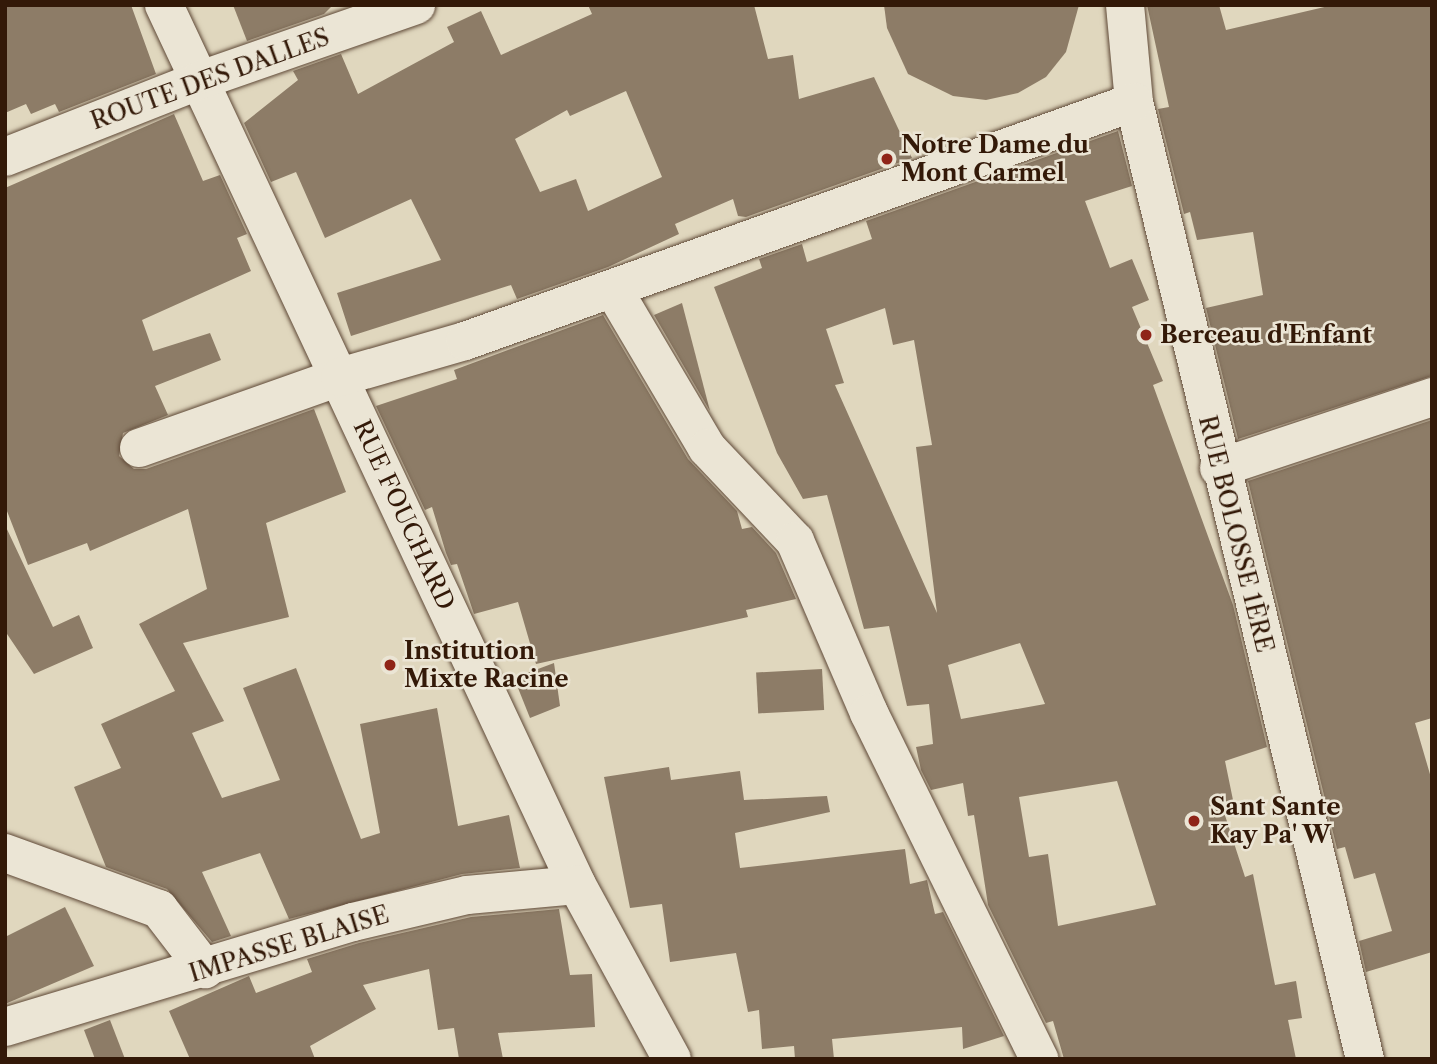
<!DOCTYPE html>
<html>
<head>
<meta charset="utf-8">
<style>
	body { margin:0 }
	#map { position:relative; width:1437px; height:1064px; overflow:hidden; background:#e0d7be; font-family:"Libre Caslon Text",serif }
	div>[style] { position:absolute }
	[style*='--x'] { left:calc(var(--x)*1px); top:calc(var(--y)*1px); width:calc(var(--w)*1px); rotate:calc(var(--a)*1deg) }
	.building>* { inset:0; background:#8d7c67; transform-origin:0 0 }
	.roads { filter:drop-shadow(0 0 2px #5e4836) drop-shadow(0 0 2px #5e4836) }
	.minor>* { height:38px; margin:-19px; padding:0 19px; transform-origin:19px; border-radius:19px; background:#ebe5d5 }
	.dots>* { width:19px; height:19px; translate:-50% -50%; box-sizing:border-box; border:4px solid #ebe5d5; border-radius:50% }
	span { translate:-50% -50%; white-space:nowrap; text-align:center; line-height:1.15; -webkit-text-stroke:5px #ebe5d5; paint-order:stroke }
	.street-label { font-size:24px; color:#331908 }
	.poi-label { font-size:24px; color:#331908; font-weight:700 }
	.left { translate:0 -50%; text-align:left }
	.frame { position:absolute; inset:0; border:7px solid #331908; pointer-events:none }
</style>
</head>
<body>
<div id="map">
	<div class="building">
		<i style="clip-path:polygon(5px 5px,131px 5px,156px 74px,59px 112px,55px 104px,31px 114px,26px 104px,5px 113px)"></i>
		<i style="clip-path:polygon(233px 5px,333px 5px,324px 14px,247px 41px)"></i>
		<i style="clip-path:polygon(evenodd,588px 5px,754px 5px,768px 59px,793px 55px,799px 99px,874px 77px,912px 158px,746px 217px,738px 216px,733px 199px,675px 224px,679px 234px,608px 267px,517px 299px,511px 285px,351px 336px,337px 293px,441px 260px,411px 199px,325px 238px,296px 172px,271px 182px,244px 123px,298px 80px,293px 71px,341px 54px,358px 94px,454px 42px,447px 27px,481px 11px,501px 55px,592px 14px,588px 5px,626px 91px,662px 177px,588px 211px,576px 179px,540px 192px,515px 139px,567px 110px,570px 116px,626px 91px)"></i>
		<i style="clip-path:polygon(884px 5px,1079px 5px,1066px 52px,1046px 77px,1018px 93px,986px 100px,953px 96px,908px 74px,887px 28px)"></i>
		<i style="clip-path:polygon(1147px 5px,1219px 5px,1226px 30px,1333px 5px,1432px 5px,1432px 376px,1238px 439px,1206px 308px,1263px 295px,1253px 232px,1197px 240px,1190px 212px,1184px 214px,1158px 109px,1169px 107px)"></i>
		<i style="clip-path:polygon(174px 114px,203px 181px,220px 175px,247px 234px,237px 238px,251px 271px,142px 320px,153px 351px,210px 333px,221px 360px,155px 386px,168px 415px,123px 433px,119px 456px,134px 469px,146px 469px,314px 409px,346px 492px,266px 523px,289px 617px,183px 643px,224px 721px,192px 733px,222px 798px,280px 780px,243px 688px,296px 668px,361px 839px,380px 833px,360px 724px,437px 708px,458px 826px,509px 815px,520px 868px,462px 874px,289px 919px,260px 853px,202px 872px,231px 936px,212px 942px,167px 889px,106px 867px,74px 787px,121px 768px,101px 724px,175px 691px,139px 624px,207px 589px,188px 509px,90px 551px,87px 543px,28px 565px,5px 506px,5px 188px)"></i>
		<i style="clip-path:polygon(evenodd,1118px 131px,1132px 186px,1085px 201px,1110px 268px,1132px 259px,1149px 300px,1132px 307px,1163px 381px,1153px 385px,1233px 605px,1267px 747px,1225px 761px,1233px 800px,1221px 803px,1245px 877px,1253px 874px,1275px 985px,1296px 981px,1302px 1018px,1288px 1020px,1296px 1059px,1064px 1059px,1053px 1021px,1046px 1023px,988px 905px,974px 815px,968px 816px,963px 783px,931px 790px,921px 770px,916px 747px,933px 744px,929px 704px,907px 706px,889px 626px,864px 629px,827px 495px,803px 499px,777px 453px,714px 287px,762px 268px,759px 259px,802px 244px,807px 262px,872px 239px,866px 221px,1118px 131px,885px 308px,893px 345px,914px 340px,932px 445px,916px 447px,937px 613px,835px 385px,844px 383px,826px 329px,885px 308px,1118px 131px,1020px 643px,1045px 704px,961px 719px,948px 665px,1020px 643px,1118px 131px,1117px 781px,1156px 905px,1058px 926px,1048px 854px,1029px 857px,1019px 797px,1117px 781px)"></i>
		<i style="clip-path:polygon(682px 303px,710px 411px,654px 315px)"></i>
		<i style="clip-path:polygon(603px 315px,688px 459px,737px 511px,742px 529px,752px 527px,776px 553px,796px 599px,746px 610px,748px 617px,536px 664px,518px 602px,474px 614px,457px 564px,451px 565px,446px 553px,432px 507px,425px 510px,376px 406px,457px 379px,454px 370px)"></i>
		<i style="clip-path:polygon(1432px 420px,1432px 718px,1415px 723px,1432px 781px,1432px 952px,1366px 972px,1359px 941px,1392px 931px,1375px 873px,1354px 879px,1345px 847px,1337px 849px,1248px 481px)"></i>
		<i style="clip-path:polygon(5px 525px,53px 627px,79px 615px,93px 648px,34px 674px,5px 631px)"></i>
		<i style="clip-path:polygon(554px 663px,560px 706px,530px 718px,514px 678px)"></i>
		<i style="left:822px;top:669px;width:41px;height:66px;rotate:87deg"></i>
		<i style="clip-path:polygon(669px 767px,671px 780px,740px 771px,744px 800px,827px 796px,830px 812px,735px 833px,740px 868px,905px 849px,910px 884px,927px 880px,935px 914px,943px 912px,1004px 1036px,963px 1049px,962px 1027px,832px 1039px,834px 1059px,795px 1059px,794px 1046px,762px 1049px,759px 1010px,748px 1012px,736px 953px,670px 962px,662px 904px,630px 908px,604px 777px)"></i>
		<i style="clip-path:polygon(65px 907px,94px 966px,5px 1004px,5px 937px)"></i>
		<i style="clip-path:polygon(559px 909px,570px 975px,592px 974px,595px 1027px,498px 1033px,503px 1059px,459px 1059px,454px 1028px,438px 1030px,429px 969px,363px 985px,376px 1009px,310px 1046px,315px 1059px,190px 1059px,169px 1011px,249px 976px,256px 993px,312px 972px,307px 959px,359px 943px,471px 917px)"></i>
		<i style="clip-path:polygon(110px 1020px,125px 1059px,95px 1059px,84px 1030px)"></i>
	</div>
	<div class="roads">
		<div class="minor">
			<i style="--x:164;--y:5;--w:972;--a:64.86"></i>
			<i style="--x:577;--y:885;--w:198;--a:61.4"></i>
			<i style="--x:1125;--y:5;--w:97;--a:84.7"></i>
			<i style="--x:1134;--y:102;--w:984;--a:76.43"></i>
			<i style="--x:5;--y:157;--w:207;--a:-21.5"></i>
			<i style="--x:198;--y:81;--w:231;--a:-19.2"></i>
			<i style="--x:613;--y:289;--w:185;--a:59.4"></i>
			<i style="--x:707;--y:448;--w:128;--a:46.6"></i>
			<i style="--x:795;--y:541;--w:187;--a:66.7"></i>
			<i style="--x:869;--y:713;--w:386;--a:63.8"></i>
			<i style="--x:139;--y:448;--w:213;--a:-19.5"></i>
			<i style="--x:340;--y:377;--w:130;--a:-16.1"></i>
			<i style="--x:465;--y:341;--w:710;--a:-19.66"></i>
			<i style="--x:1219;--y:468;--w:225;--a:-18.4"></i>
			<i style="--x:5;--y:853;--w:164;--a:20"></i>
			<i style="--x:159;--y:909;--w:76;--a:52.5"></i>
			<i style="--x:5;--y:1027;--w:363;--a:-16.8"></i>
			<i style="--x:353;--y:922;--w:117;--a:-13.3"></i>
			<i style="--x:467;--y:895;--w:110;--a:-5.2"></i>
		</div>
	</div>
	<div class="dots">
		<i style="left:887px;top:159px;background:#8f2418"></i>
		<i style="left:1146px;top:335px;background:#8f2418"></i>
		<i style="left:390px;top:665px;background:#8f2418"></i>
		<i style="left:1194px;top:821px;background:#8f2418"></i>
	</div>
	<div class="street-label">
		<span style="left:210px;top:79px;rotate:-20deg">ROUTE DES DALLES</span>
		<span style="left:404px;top:515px;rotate:65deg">RUE FOUCHARD</span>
		<span style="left:1236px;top:534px;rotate:76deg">RUE BOLOSSE 1ÈRE</span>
		<span style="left:289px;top:944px;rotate:-17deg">IMPASSE BLAISE</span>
	</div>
	<div class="poi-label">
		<span class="left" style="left:901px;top:159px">Notre Dame du<br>Mont Carmel</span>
		<span class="left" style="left:1160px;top:335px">Berceau d'Enfant</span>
		<span class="left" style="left:404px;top:665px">Institution<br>Mixte Racine</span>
		<span class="left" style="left:1210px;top:821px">Sant Sante<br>Kay Pa' W</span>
	</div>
	<div class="frame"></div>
</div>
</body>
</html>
